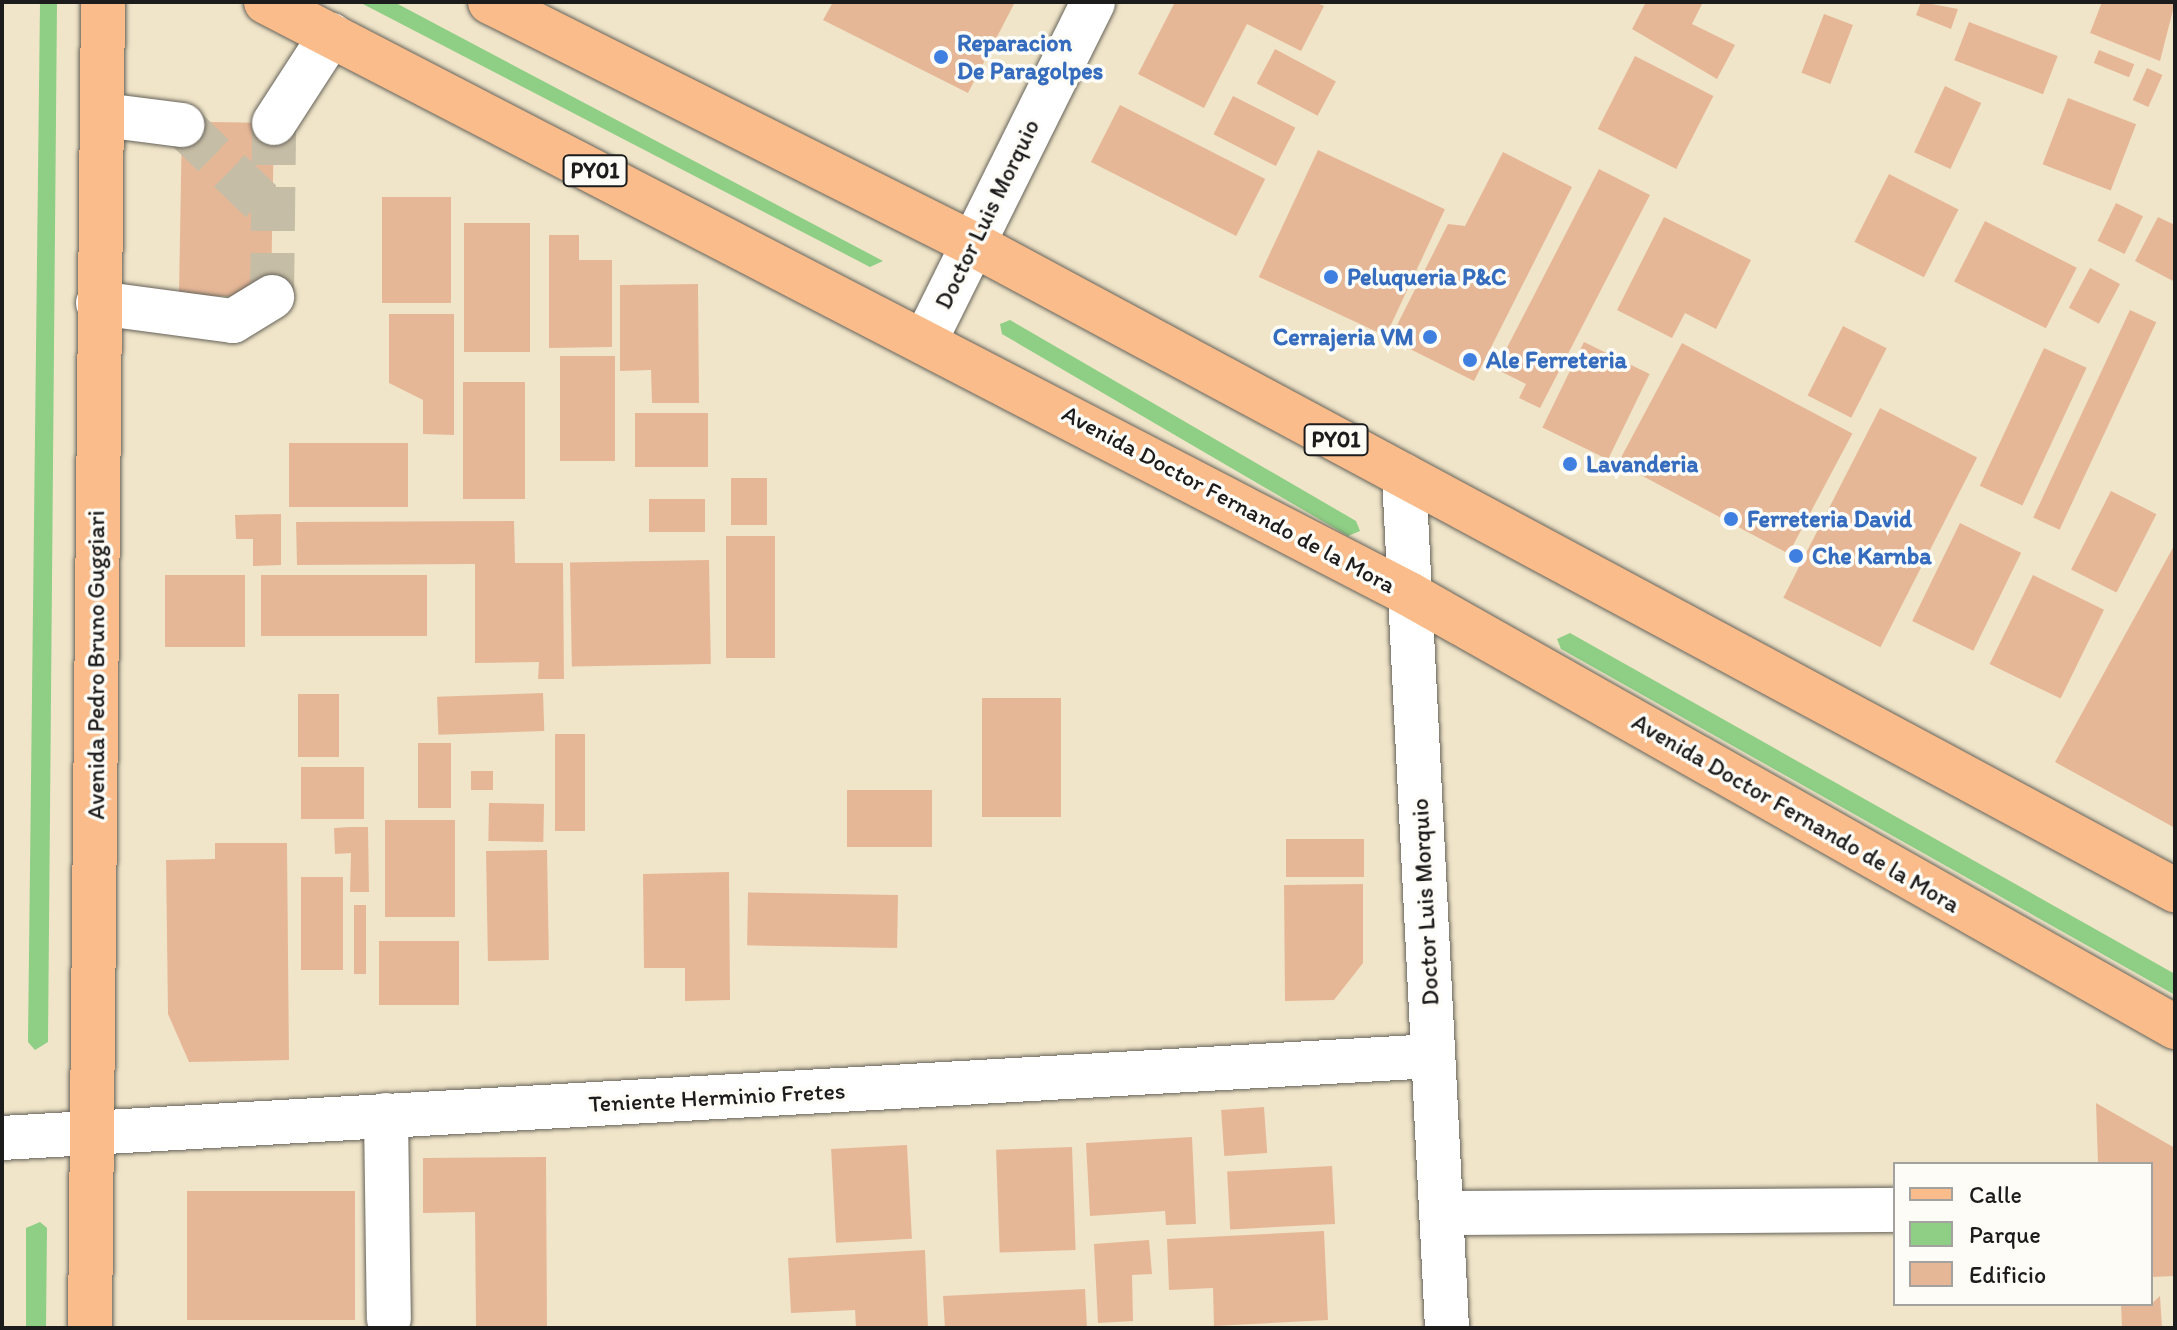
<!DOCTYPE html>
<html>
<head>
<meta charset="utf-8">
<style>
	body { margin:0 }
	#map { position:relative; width:2177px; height:1330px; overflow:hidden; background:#f0e5c9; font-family:Itim,sans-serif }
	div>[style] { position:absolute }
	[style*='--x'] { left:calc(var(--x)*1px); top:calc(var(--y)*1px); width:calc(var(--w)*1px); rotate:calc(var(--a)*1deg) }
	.green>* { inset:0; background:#8ece85 }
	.building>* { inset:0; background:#e6b797; transform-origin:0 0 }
	.minor-tunnel>* { height:44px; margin-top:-22px; transform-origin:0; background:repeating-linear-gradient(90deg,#c6bda6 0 44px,transparent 0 66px) }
	.roads { filter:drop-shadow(0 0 2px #666259) drop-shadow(0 0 2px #666259) }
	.minor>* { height:44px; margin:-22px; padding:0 22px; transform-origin:22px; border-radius:22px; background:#fff }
	.major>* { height:44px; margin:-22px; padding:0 22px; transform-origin:22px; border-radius:22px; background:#f9bc8a }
	.highway>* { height:44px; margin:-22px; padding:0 22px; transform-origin:22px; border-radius:22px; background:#f9bc8a }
	.dots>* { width:22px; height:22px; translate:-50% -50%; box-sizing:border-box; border:4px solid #fdfcf7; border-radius:50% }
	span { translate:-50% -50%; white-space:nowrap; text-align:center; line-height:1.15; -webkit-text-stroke:7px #fdfcf7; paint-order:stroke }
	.shield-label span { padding:2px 6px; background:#fdfcf7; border:2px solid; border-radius:6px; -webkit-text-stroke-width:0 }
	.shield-label { font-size:22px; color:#1c1c1c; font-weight:700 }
	.shop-label { font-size:24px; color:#366cbe; font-weight:700 }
	.left { translate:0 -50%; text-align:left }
	.right { translate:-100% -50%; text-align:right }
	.street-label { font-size:24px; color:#1c1c1c }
	.frame { position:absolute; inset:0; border:4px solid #1c1c1c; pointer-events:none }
	.legend { position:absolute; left:1893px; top:1162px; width:260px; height:144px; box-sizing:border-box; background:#fdfcf7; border:2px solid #a3a29f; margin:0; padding:10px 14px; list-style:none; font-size:24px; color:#1c1c1c }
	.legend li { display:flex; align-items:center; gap:16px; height:40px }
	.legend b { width:40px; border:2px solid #a3a29f }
</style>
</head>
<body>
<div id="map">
	<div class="green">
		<i style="clip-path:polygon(40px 2px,57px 2px,48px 1042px,35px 1050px,28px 1042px)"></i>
		<i style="clip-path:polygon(359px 2px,394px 2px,883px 261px,870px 267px)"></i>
		<i style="clip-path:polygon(1010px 320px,1356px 521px,1360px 531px,1348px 536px,1002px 334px,1000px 324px)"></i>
		<i style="clip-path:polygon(1570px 633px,2175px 974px,2175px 995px,1561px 649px,1557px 639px)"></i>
		<i style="clip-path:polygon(40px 1222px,47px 1228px,46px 1328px,26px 1328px,26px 1228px)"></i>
	</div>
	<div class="building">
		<i style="clip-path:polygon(833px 2px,1015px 2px,968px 93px,823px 20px)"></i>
		<i style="clip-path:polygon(1175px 2px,1315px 2px,1324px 6px,1301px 51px,1247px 24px,1204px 108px,1138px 74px)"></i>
		<i style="clip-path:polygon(1646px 2px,1703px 2px,1692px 24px,1735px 45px,1717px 79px,1632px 29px)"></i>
		<i style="clip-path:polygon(1921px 2px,1958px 9px,1951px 29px,1916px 15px)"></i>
		<i style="clip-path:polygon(2102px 2px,2175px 2px,2160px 61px,2090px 33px)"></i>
		<i style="left:1824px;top:14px;width:31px;height:63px;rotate:21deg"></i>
		<i style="left:1969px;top:22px;width:95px;height:41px;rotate:21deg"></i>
		<i style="left:1275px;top:49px;width:69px;height:39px;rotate:28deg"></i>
		<i style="left:2099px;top:50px;width:38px;height:14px;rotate:22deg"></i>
		<i style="left:1635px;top:56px;width:88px;height:82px;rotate:27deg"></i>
		<i style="left:2147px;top:68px;width:17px;height:35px;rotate:24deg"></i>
		<i style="left:1945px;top:86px;width:40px;height:73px;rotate:25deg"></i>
		<i style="left:1233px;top:96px;width:70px;height:43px;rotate:27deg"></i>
		<i style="left:2068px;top:98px;width:73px;height:71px;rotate:21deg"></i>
		<i style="left:1120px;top:105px;width:163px;height:64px;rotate:27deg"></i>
		<i style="left:274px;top:123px;width:174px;height:92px;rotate:91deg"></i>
		<i style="left:1318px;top:150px;width:140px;height:140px;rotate:25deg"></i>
		<i style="clip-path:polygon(1503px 152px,1572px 187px,1474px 381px,1390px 339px,1448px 224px,1465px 226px)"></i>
		<i style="clip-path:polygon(1599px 169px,1650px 195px,1540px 408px,1519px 398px,1526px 384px,1496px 369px)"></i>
		<i style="left:1889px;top:174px;width:78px;height:76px;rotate:27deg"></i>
		<i style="left:382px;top:197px;width:69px;height:106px"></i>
		<i style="left:2116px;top:203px;width:30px;height:42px;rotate:26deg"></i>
		<i style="clip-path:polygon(1664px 217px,1751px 260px,1716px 329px,1685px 313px,1672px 338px,1617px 310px)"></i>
		<i style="clip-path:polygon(2158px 217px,2175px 225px,2175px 282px,2135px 261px)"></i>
		<i style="left:1985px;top:221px;width:103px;height:68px;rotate:27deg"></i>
		<i style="left:464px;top:223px;width:66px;height:129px"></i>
		<i style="clip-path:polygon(549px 235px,579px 235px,579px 260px,612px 260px,612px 347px,549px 348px)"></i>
		<i style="left:2090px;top:268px;width:34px;height:45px;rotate:28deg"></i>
		<i style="clip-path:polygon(698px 284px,699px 403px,652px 403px,651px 370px,620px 371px,620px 285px)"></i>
		<i style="left:2130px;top:310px;width:29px;height:229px;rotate:25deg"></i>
		<i style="clip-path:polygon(389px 314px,454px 314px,454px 435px,423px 434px,423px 400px,389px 383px)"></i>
		<i style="left:1843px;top:326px;width:49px;height:78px;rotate:27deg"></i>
		<i style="left:1584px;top:342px;width:73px;height:95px;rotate:26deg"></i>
		<i style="left:1682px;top:343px;width:193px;height:136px;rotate:28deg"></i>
		<i style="left:2044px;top:348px;width:47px;height:152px;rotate:25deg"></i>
		<i style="left:615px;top:356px;width:105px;height:55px;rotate:90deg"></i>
		<i style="left:525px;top:382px;width:117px;height:62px;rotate:90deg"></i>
		<i style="left:1880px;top:408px;width:109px;height:213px;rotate:27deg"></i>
		<i style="left:708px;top:413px;width:54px;height:73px;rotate:90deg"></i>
		<i style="left:289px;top:443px;width:119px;height:64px"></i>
		<i style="left:731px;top:478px;width:36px;height:47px"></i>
		<i style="left:2111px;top:491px;width:51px;height:88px;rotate:27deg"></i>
		<i style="left:649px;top:499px;width:56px;height:33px"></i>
		<i style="clip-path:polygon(281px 514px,281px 565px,253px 566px,253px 539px,236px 539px,235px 515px)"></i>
		<i style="clip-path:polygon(514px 521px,515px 563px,563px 563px,564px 679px,538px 679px,539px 662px,475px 663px,475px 564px,297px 565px,296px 522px)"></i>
		<i style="left:1960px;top:523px;width:68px;height:109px;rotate:26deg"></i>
		<i style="left:775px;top:536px;width:122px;height:49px;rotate:90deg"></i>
		<i style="clip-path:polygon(2175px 544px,2175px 828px,2055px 762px)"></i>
		<i style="left:709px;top:560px;width:104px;height:139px;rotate:89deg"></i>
		<i style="left:165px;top:575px;width:80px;height:72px"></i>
		<i style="left:427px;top:575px;width:61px;height:166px;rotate:90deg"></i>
		<i style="left:2033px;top:575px;width:79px;height:99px;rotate:26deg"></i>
		<i style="left:543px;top:693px;width:38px;height:106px;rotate:88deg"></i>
		<i style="left:298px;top:694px;width:41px;height:63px"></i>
		<i style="left:1061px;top:698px;width:119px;height:79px;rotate:90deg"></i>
		<i style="left:555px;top:734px;width:30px;height:97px"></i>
		<i style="left:418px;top:743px;width:33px;height:65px"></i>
		<i style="left:301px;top:767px;width:63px;height:52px"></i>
		<i style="left:493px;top:771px;width:19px;height:22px;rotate:90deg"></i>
		<i style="left:932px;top:790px;width:57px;height:85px;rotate:90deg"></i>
		<i style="left:489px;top:803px;width:55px;height:38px;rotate:1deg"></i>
		<i style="left:385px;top:820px;width:70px;height:97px"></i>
		<i style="clip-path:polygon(350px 827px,368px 827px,369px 892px,350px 892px,351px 853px,335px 854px,334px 828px)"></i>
		<i style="left:1286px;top:839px;width:78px;height:38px"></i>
		<i style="clip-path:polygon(215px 843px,287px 843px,289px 1060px,189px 1062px,168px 1014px,166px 860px,215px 859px)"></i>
		<i style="left:547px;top:850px;width:110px;height:61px;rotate:89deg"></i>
		<i style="clip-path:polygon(729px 872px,730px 1000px,685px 1001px,685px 968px,644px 968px,643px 874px)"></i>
		<i style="left:301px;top:877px;width:42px;height:93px"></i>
		<i style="clip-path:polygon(1363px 884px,1363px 963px,1334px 1000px,1285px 1001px,1284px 885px)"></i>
		<i style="left:898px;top:895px;width:53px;height:150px;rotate:91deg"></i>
		<i style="left:354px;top:905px;width:12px;height:69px"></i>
		<i style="left:379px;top:941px;width:80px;height:64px"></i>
		<i style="clip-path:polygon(2096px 1103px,2175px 1148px,2175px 1276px,2151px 1277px,2151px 1164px,2098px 1164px)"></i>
		<i style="left:1264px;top:1107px;width:46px;height:43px;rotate:86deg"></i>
		<i style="clip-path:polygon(1192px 1137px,1196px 1224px,1166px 1225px,1165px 1211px,1090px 1216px,1086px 1143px)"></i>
		<i style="left:907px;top:1145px;width:94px;height:76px;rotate:87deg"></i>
		<i style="left:1072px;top:1147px;width:103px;height:76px;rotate:88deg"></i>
		<i style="clip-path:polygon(546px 1157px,547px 1328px,476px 1328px,475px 1212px,423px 1213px,423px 1158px)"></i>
		<i style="left:1332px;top:1166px;width:58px;height:105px;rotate:87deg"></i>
		<i style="left:355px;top:1191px;width:129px;height:168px;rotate:90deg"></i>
		<i style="clip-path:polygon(1324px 1231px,1328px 1320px,1214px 1326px,1213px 1288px,1169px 1290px,1167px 1239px)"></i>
		<i style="clip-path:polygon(1149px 1240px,1152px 1274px,1132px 1275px,1133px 1321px,1098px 1323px,1094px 1244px)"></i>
		<i style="clip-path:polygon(925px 1250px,928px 1328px,856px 1328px,855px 1310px,791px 1313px,788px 1258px)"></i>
		<i style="clip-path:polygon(1085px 1289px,1087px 1328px,945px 1328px,943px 1296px)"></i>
		<i style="clip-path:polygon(2160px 1296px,2162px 1328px,2122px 1328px,2121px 1304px,2151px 1304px)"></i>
	</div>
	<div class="minor-tunnel">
		<i style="--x:182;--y:125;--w:127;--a:44"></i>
		<i style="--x:272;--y:297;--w:174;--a:-89.3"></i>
	</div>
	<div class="roads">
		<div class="minor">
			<i style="--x:104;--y:115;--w:79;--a:7.3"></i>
			<i style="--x:274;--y:123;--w:105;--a:-57.1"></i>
			<i style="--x:98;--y:303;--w:136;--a:7.6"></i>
			<i style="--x:233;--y:321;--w:46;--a:-31.6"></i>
			<i style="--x:925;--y:341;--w:378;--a:-63.6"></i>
			<i style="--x:1404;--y:476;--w:853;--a:87.11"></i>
			<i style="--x:386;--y:1115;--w:204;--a:89.2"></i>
			<i style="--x:2;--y:1138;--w:1432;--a:-3.28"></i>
			<i style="--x:1442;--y:1213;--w:453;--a:-0.4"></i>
		</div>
		<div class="major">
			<i style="--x:90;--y:1328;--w:1326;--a:-89.44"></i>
		</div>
		<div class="highway">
			<i style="--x:266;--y:2;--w:1287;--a:27.38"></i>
			<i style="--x:1409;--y:594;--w:880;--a:29.48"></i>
			<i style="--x:490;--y:2;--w:540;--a:26.61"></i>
			<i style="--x:973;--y:244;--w:1365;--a:28.26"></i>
		</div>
	</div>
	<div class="dots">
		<i style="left:941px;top:57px;background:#3f7fe0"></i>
		<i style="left:1331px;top:277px;background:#3f7fe0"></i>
		<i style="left:1430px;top:337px;background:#3f7fe0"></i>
		<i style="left:1470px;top:360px;background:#3f7fe0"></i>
		<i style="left:1570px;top:464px;background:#3f7fe0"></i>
		<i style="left:1731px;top:519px;background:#3f7fe0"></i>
		<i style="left:1796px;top:556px;background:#3f7fe0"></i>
	</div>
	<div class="shield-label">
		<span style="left:595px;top:171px">PY01</span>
		<span style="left:1336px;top:440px">PY01</span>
	</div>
	<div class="shop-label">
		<span class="left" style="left:957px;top:57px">Reparacion<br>De Paragolpes</span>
		<span class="left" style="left:1347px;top:277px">Peluqueria P&amp;C</span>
		<span class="right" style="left:1414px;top:337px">Cerrajeria VM</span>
		<span class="left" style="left:1486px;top:360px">Ale Ferreteria</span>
		<span class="left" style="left:1586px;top:464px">Lavanderia</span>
		<span class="left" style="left:1747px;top:519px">Ferreteria David</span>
		<span class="left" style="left:1812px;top:556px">Che Karnba</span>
	</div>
	<div class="street-label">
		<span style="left:987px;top:214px;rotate:-64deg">Doctor Luis Morquio</span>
		<span style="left:1229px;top:499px;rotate:28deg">Avenida Doctor Fernando de la Mora</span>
		<span style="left:96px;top:665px;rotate:-90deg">Avenida Pedro Bruno Guggiari</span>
		<span style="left:1796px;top:813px;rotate:30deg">Avenida Doctor Fernando de la Mora</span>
		<span style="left:1425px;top:902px;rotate:-93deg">Doctor Luis Morquio</span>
		<span style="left:717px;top:1097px;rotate:-3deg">Teniente Herminio Fretes</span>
	</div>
	<div class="frame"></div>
	<ul class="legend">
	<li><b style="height:10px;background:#f9bc8a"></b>Calle</li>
	<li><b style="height:22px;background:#8ece85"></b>Parque</li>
	<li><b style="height:22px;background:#e6b797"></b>Edificio</li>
	</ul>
</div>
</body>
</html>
